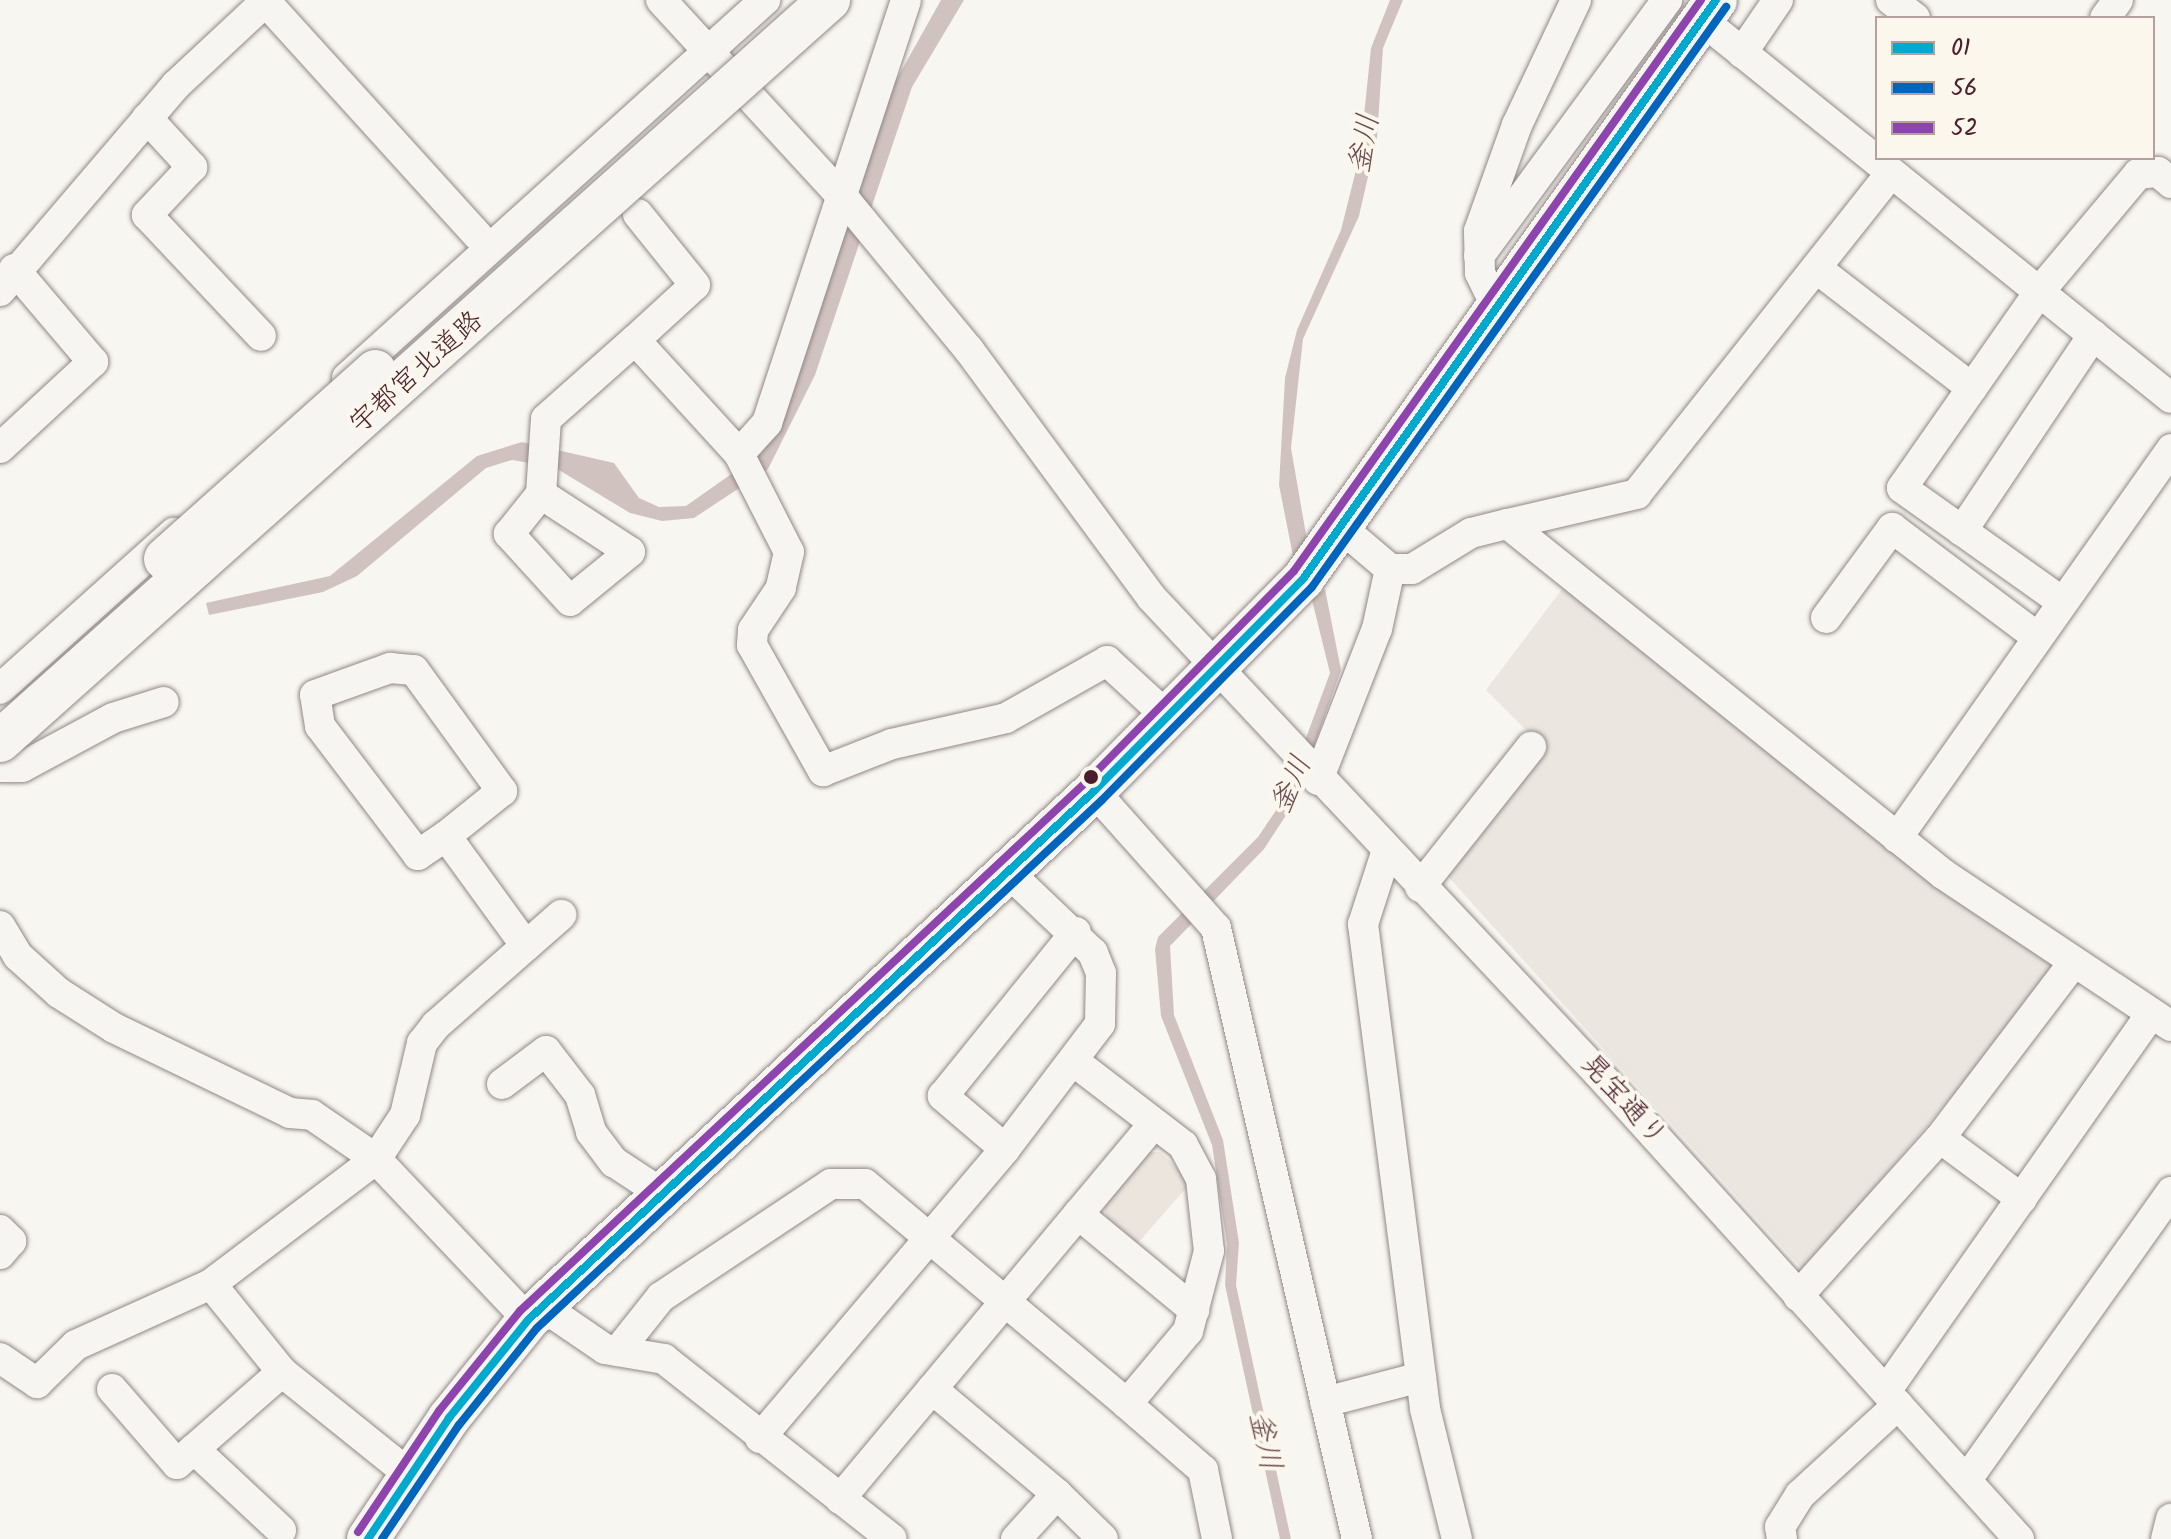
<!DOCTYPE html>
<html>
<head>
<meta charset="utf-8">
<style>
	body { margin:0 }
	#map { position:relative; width:2171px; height:1539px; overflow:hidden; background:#f8f6f0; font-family:Kalam,"Klee One",sans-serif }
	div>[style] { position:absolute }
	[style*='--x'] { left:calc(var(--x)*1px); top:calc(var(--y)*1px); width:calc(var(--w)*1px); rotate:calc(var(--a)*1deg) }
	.built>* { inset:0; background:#ebe6df }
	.green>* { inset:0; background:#ece5de }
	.water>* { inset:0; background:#d0c3bf }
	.roads { filter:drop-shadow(0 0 2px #918787) drop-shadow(0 0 2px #918787) }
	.minor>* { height:30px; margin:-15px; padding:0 15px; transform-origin:15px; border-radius:15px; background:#f6f5f1 }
	.highway>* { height:42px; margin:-21px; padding:0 21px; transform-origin:21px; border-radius:21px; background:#f6f5f1 }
	.bridges { filter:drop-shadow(0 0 2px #918787) drop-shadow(0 0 2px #918787) }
	.highway-bridge>* { height:42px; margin:-21px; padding:0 21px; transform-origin:21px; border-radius:21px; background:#f6f5f1 }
	.bus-1>* { height:8px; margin:-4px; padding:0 4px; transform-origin:4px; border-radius:4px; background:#00a9ce }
	.bus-2>* { height:8px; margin:-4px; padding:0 4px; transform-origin:4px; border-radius:4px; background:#0065bd }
	.bus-3>* { height:8px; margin:-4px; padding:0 4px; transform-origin:4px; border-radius:4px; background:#8e44ad }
	.dots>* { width:22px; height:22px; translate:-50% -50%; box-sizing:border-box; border:4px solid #fbf7ec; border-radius:50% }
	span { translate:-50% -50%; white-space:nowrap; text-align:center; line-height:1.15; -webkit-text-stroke:8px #fbf7ec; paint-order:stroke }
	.street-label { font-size:28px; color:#4a1f2b }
	.water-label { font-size:30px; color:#6d4a51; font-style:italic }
	.legend { position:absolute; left:1875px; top:16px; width:280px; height:144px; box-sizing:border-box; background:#fbf7ec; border:2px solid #b4a19f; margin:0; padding:10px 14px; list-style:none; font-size:24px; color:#4a1f2b }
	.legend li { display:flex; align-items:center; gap:16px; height:40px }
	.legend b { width:40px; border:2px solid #b4a19f }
</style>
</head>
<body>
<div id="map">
	<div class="built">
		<i style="clip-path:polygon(1566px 584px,2062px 966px,1804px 1271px,1443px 871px,1542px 746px,1486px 690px)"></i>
	</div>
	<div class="green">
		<i style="clip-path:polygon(1146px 1152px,1160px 1152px,1186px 1176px,1187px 1187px,1137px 1244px,1107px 1218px,1103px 1204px)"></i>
	</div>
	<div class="water">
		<i style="clip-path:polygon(941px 0,964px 0,912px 87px,815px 375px,768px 469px,694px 518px,662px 521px,630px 513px,554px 467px,512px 460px,486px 468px,357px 576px,323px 592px,209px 615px,206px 603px,330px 576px,477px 456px,522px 442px,614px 463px,639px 498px,659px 507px,686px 506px,761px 453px,777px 431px,886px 98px)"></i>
		<i style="clip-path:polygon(1390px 0,1403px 0,1383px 48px,1377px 137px,1359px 216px,1303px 339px,1291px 448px,1308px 546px,1294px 561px,1279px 485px,1285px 378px,1297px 330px,1341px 230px,1360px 154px,1371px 48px)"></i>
		<i style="clip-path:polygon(1325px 589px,1341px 670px,1294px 803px,1264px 849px,1170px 946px,1174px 1015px,1223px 1140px,1239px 1243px,1236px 1285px,1291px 1539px,1280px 1539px,1225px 1285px,1227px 1244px,1212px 1145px,1161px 1016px,1155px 949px,1158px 937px,1258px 837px,1283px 800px,1330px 673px,1312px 600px)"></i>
	</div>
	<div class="roads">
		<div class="minor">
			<i style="--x:661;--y:0;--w:275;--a:47.4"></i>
			<i style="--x:847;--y:202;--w:192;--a:50.5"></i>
			<i style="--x:969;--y:350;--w:307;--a:53.6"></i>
			<i style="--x:1151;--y:597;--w:653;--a:46.8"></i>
			<i style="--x:1598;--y:1073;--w:628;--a:47.9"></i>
			<i style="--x:1891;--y:0;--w:30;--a:37"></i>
			<i style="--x:266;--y:2;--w:316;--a:47.8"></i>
			<i style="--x:2105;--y:18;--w:22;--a:-54"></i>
			<i style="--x:1702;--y:20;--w:602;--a:38.87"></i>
			<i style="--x:1742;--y:53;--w:64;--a:-55.8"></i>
			<i style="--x:147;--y:118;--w:67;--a:47.4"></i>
			<i style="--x:192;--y:167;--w:66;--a:133.2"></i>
			<i style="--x:147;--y:215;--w:166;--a:46.7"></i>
			<i style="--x:1891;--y:173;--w:409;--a:128.4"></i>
			<i style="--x:1637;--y:494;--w:132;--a:166.9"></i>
			<i style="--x:1508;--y:524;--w:558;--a:38.82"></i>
			<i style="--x:1943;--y:874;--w:274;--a:33.7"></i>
			<i style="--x:1479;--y:256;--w:318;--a:-53.7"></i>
			<i style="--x:1816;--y:268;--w:197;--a:37.6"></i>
			<i style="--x:0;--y:291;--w:271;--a:-49.5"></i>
			<i style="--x:176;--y:85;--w:125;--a:-43"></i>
			<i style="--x:1497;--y:308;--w:39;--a:-116"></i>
			<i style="--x:1480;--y:273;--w:42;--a:-91.4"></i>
			<i style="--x:1479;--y:231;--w:113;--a:-70.3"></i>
			<i style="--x:1517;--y:125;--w:138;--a:-64.7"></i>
			<i style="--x:635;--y:340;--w:81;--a:-42.5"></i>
			<i style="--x:695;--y:285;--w:91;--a:-128.8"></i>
			<i style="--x:347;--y:378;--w:564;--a:-42.12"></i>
			<i style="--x:0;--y:448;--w:127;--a:-42.8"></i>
			<i style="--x:93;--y:362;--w:122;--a:-130.3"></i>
			<i style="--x:739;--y:454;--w:110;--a:63"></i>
			<i style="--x:789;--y:552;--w:37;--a:103"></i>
			<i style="--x:781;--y:588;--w:50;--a:123.7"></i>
			<i style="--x:753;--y:630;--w:15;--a:94"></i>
			<i style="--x:752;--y:645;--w:145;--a:60.6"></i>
			<i style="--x:823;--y:771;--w:74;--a:-21.4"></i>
			<i style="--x:892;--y:744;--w:117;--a:-12.8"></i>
			<i style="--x:1006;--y:718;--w:116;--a:-29.4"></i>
			<i style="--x:1107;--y:661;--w:84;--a:42.6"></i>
			<i style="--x:541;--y:494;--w:106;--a:33.1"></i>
			<i style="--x:630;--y:552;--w:77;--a:140.8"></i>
			<i style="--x:570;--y:601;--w:91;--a:-132.3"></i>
			<i style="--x:509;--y:534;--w:51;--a:-51.3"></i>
			<i style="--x:541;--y:494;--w:75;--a:-86.2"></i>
			<i style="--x:546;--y:419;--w:119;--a:-41.6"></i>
			<i style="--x:635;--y:340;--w:154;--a:47.6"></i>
			<i style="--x:739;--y:454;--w:42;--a:-47.9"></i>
			<i style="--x:767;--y:423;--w:445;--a:-71.8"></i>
			<i style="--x:1962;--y:531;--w:236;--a:-56.2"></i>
			<i style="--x:1390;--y:569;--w:22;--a:0"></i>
			<i style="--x:1412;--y:569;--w:69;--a:-31.4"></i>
			<i style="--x:1471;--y:533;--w:38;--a:-14"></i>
			<i style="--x:2061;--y:601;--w:195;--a:-144.6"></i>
			<i style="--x:1902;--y:488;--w:239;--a:-55"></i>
			<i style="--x:2039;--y:292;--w:154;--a:-50"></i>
			<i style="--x:2138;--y:174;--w:20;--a:-6"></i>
			<i style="--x:2158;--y:172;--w:17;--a:40"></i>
			<i style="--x:1826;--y:618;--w:112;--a:-53.7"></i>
			<i style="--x:1892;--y:528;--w:181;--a:36.9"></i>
			<i style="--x:0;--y:689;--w:234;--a:-41.9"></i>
			<i style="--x:0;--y:767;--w:22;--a:0"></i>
			<i style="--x:22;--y:767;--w:103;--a:-28.3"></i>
			<i style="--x:113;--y:718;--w:53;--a:-17.4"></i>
			<i style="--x:1318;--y:780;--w:162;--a:-68.7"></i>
			<i style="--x:1377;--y:629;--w:61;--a:-77.8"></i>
			<i style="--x:1390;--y:569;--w:62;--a:-139.6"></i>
			<i style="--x:1094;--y:791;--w:183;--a:48.3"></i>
			<i style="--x:1216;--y:928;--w:627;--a:77.01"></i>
			<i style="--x:446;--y:836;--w:34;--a:146"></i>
			<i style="--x:418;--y:855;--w:162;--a:-127.2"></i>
			<i style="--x:320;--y:726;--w:31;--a:-99"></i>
			<i style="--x:315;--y:695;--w:80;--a:-19.8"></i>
			<i style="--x:390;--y:668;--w:24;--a:5"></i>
			<i style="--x:414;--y:670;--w:150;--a:54"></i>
			<i style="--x:502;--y:791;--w:72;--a:141.2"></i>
			<i style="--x:446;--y:836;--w:136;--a:54"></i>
			<i style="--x:1897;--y:838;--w:476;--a:-54.8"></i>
			<i style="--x:1386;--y:853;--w:75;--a:107.9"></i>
			<i style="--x:1363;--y:924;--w:489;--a:82.7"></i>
			<i style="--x:1425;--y:1409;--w:134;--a:76.2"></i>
			<i style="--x:1420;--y:887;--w:179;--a:-51.6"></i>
			<i style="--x:0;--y:926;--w:35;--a:59"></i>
			<i style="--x:18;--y:956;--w:55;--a:42.1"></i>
			<i style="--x:59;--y:993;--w:65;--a:32.5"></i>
			<i style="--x:114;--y:1028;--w:195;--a:25.8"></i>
			<i style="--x:290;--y:1113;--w:22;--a:5"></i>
			<i style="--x:312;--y:1115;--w:78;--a:34.5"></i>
			<i style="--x:376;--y:1159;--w:221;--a:46.6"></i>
			<i style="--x:1076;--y:1063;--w:135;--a:37.5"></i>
			<i style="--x:1183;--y:1145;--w:38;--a:62"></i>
			<i style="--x:1201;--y:1179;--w:72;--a:83.7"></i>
			<i style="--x:1209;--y:1251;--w:83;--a:104.7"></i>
			<i style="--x:1188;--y:1331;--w:95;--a:129.9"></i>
			<i style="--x:1127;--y:1404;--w:101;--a:41"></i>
			<i style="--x:1203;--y:1470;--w:70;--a:78.5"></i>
			<i style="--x:502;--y:1084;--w:55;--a:-36.9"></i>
			<i style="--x:546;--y:1051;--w:56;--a:52.3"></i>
			<i style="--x:580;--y:1095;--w:39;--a:73"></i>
			<i style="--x:591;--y:1132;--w:38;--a:53"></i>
			<i style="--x:614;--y:1162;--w:56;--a:33.4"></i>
			<i style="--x:1940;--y:1138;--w:102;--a:36.6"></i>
			<i style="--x:1005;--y:1149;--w:82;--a:-139.5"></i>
			<i style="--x:943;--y:1096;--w:211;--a:-51"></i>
			<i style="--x:1078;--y:1214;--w:151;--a:39.6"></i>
			<i style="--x:0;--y:1230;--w:16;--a:45"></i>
			<i style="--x:11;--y:1241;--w:17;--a:130"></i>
			<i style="--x:211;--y:1284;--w:113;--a:51.1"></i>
			<i style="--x:282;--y:1372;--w:164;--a:38.8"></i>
			<i style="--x:1798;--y:1296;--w:212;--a:-48.1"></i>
			<i style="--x:1940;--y:1138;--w:221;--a:-52.7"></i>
			<i style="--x:542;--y:1306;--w:76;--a:34.3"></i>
			<i style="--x:605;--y:1349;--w:60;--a:9.6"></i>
			<i style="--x:664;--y:1359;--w:290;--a:38.3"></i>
			<i style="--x:618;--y:1351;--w:69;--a:-51.5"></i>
			<i style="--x:661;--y:1297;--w:204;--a:-33.6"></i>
			<i style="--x:831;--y:1184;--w:34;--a:0"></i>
			<i style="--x:865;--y:1184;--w:342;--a:40"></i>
			<i style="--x:0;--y:1358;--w:45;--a:34"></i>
			<i style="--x:37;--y:1383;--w:54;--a:-44.3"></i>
			<i style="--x:76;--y:1345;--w:148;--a:-24.3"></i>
			<i style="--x:211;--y:1284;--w:207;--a:-37.1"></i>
			<i style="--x:376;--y:1159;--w:53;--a:-56.6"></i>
			<i style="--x:405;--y:1115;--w:74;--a:-76.7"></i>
			<i style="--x:422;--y:1043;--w:23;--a:-52"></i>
			<i style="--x:436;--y:1025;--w:167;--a:-41.3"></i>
			<i style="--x:112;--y:1389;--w:99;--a:49.1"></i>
			<i style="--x:177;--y:1464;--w:140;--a:-41.2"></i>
			<i style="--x:932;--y:1389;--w:163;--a:40"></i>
			<i style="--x:1886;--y:1391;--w:461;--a:-54.9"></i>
			<i style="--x:1325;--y:1402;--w:99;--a:-14.6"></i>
			<i style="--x:760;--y:1438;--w:379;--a:-49.7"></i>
			<i style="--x:1005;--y:1149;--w:157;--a:-52.8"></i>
			<i style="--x:1100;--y:1024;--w:51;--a:-88.9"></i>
			<i style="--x:1101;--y:973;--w:22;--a:-112"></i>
			<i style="--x:1093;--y:953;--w:117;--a:-136.4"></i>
			<i style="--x:194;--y:1449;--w:119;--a:43"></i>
			<i style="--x:1968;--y:1478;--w:351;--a:-54.6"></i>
			<i style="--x:840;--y:1499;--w:489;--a:-50.1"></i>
			<i style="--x:1016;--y:1539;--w:61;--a:-47.7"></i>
			<i style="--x:1057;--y:1494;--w:64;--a:44.4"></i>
			<i style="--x:1782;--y:1539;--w:12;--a:-99"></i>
			<i style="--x:1780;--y:1527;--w:38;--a:-58"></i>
			<i style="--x:1800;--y:1495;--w:133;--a:-42.6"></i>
			<i style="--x:2166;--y:1539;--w:21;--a:-76"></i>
		</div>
		<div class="highway">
			<i style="--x:368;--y:1539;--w:146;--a:-56.2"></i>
			<i style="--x:449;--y:1418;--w:126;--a:-51.1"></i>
			<i style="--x:528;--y:1320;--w:775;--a:-43.06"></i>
			<i style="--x:1094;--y:791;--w:298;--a:-45.4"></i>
			<i style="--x:1303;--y:579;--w:711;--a:-54.5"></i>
		</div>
	</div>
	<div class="bridges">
		<div class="highway-bridge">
			<i style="--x:165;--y:559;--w:282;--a:-41.8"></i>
			<i style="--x:0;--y:741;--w:1112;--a:-41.79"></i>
		</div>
	</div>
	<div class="bus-1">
		<i style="--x:368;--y:1539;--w:146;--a:-56.2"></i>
		<i style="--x:449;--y:1418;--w:126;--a:-51.1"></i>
		<i style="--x:528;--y:1320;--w:775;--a:-43.06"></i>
		<i style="--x:1094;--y:791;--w:298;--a:-45.4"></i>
		<i style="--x:1303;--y:579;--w:711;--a:-54.5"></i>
	</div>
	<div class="bus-2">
		<i style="--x:382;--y:1539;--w:138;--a:-56"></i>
		<i style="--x:459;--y:1425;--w:124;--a:-51.2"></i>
		<i style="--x:537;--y:1328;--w:773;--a:-43.06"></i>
		<i style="--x:1102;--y:800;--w:299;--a:-45.4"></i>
		<i style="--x:1312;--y:587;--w:713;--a:-54.48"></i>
	</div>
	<div class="bus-3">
		<i style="--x:358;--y:1532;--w:146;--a:-56.2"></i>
		<i style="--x:439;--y:1411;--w:129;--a:-51"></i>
		<i style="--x:520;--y:1311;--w:775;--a:-43.06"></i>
		<i style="--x:1086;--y:782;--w:296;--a:-45.4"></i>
		<i style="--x:1294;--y:571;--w:701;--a:-54.52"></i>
	</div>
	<div class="dots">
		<i style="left:1091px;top:777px;background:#4a1f2b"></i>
	</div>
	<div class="street-label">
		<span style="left:417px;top:373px;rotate:-42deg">宇都宮北道路</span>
		<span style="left:1623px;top:1101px;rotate:48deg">晃宝通り</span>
	</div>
	<div class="water-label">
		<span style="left:1365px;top:144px;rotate:-80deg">釜川</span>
		<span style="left:1292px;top:785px;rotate:-66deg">釜川</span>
		<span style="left:1264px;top:1441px;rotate:78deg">釜川</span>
	</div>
	<ul class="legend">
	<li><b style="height:10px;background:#00a9ce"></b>01</li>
	<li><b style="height:10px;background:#0065bd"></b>56</li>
	<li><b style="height:10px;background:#8e44ad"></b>52</li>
	</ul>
</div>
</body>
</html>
